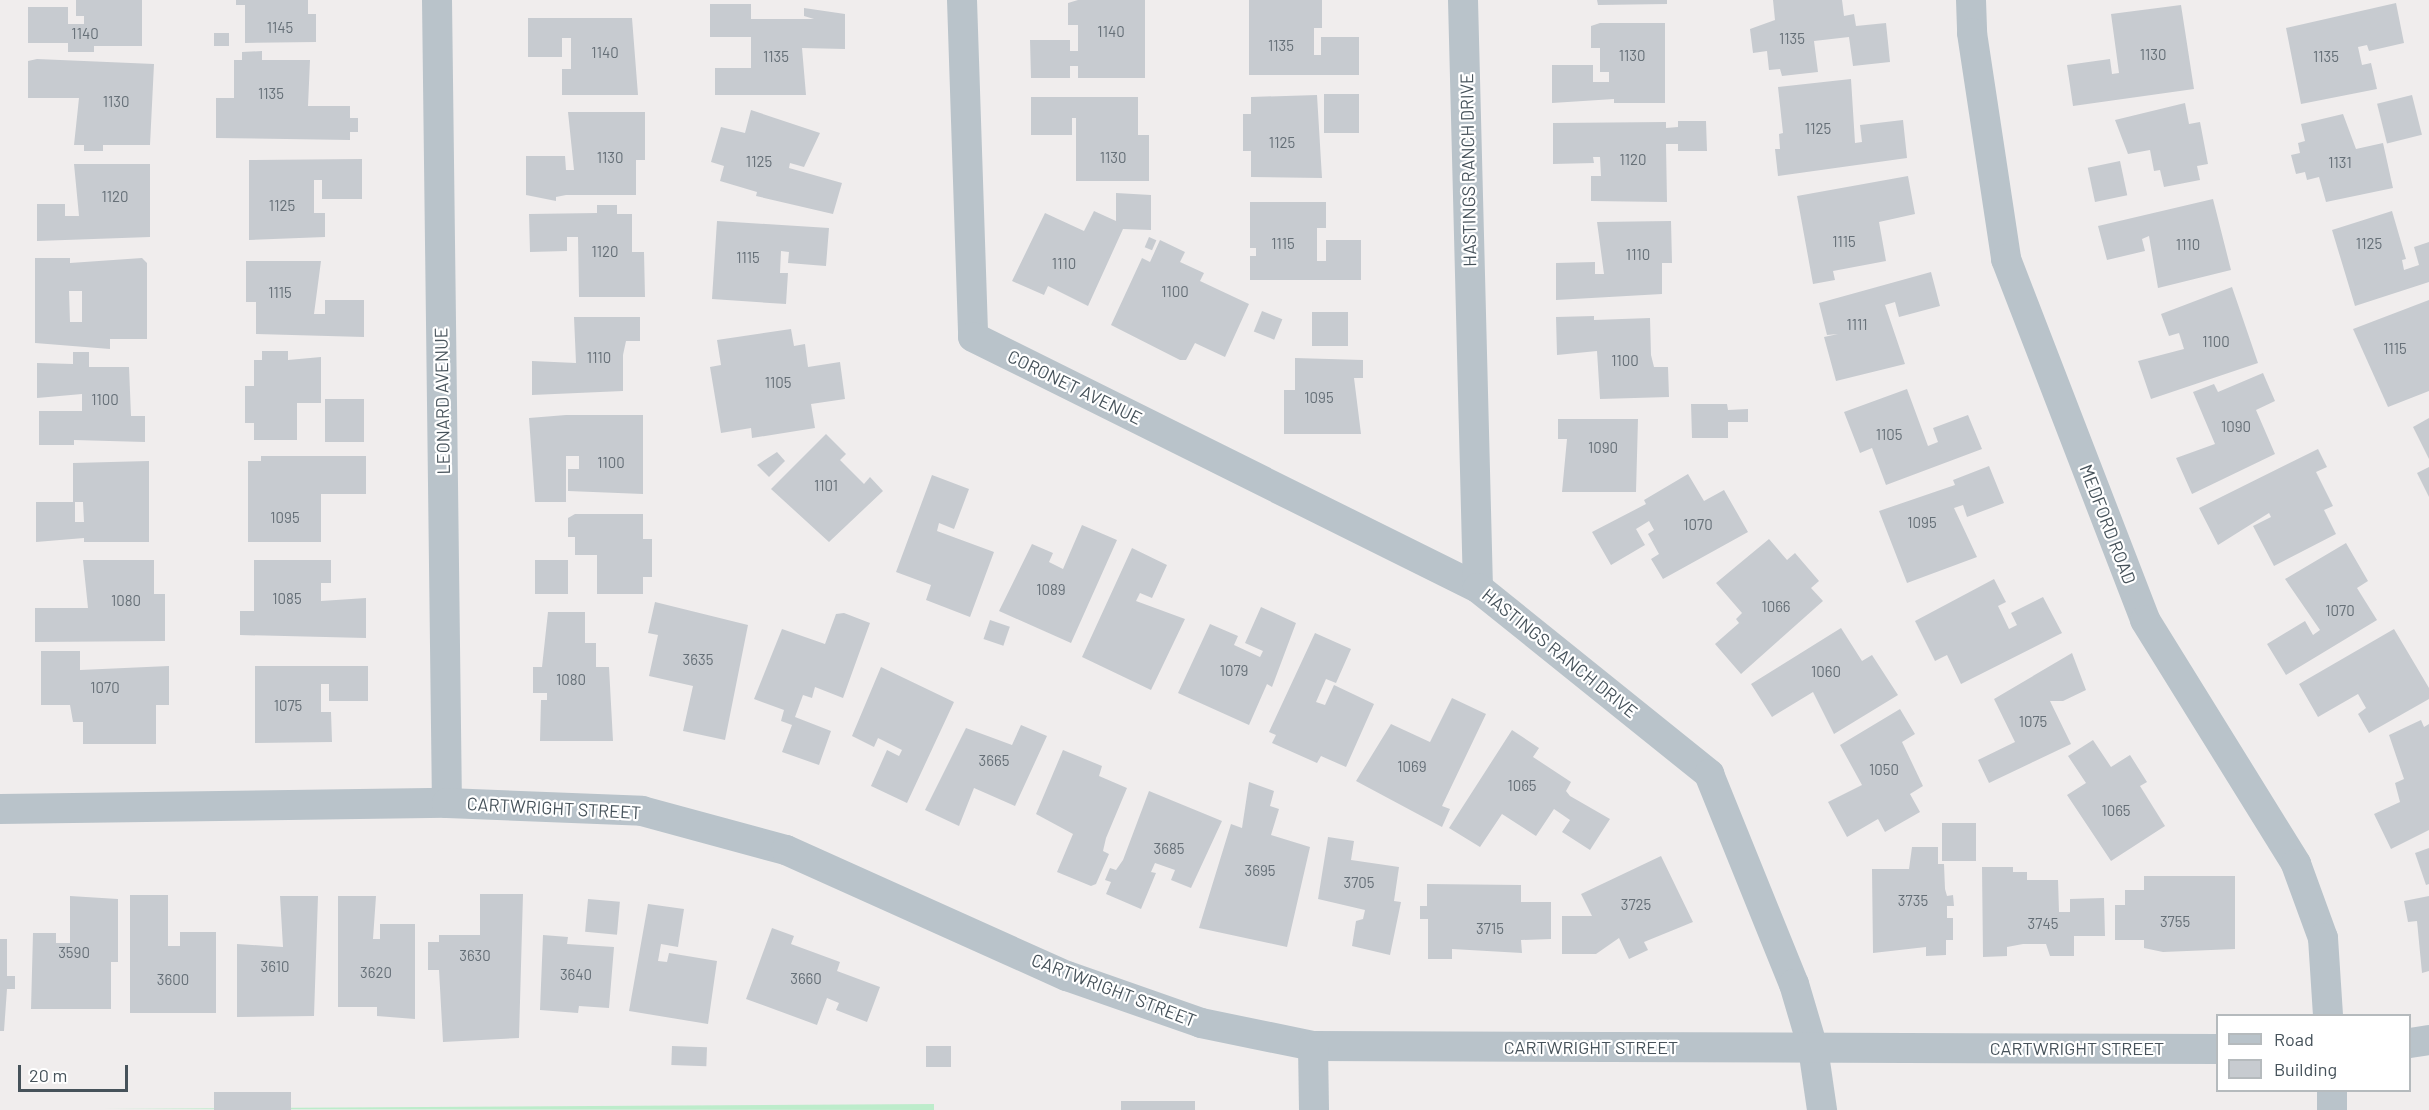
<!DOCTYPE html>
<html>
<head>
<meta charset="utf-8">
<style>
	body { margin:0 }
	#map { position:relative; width:2429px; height:1110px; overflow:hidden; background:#f0eded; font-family:Barlow,sans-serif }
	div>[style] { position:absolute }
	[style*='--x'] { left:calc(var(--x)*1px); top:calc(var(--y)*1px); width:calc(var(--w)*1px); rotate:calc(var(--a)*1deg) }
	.green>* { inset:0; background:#bdeccb }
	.building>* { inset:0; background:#c7cbd0; transform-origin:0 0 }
	.street>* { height:30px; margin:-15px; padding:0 15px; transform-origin:15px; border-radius:15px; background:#b9c3ca }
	span { translate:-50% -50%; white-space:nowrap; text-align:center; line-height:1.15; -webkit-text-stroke:4.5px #fff; paint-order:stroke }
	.number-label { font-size:15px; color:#667078 }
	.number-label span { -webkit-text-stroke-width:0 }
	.street-label { font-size:18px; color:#46525a }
	.legend { position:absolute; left:2216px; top:1014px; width:195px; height:78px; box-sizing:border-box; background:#fff; border:2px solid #b5babd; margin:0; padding:8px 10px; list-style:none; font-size:18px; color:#46525a }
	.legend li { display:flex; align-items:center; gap:12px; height:30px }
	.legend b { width:30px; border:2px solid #b5babd }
	.scale { position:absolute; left:18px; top:1065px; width:110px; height:27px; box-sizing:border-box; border:3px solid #46525a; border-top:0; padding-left:8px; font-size:18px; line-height:21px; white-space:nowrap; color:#46525a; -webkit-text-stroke:4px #fff; paint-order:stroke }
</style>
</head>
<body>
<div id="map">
	<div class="green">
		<i style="clip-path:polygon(934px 1104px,934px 1110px,103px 1109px)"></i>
	</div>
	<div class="building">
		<i style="clip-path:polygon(76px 0,142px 0,142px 46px,94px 46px,94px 52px,68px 52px,68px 43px,28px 43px,28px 7px,68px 7px,68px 24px,84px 24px,84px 16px,76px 16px)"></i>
		<i style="clip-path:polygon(236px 0,308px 0,308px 14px,316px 14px,316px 42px,245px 43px,245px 5px,236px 5px)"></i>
		<i style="clip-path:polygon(1078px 0,1145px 0,1145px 78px,1078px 78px,1078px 66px,1070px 66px,1070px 78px,1031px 78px,1030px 40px,1070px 40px,1070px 51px,1078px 51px,1078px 25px,1068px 25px,1068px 3px)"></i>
		<i style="clip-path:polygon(1249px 0,1322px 0,1322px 28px,1314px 28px,1314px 55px,1321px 55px,1321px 37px,1359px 37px,1359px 75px,1249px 75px)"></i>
		<i style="clip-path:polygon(1597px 0,1667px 0,1667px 4px,1598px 5px)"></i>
		<i style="clip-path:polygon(1773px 0,1842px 0,1844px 16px,1854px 14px,1856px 26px,1886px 23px,1890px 62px,1853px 66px,1849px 37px,1814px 41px,1818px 72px,1782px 76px,1780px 69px,1769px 70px,1767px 51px,1753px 53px,1750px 29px,1775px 20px)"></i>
		<i style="clip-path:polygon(2396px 3px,2404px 43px,2369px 51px,2367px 45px,2358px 47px,2362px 65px,2371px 63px,2377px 89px,2301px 104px,2286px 28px)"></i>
		<i style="clip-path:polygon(710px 4px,751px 4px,751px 19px,814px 19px,804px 16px,804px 8px,845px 14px,845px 49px,802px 48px,806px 95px,715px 95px,715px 68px,751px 68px,751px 37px,710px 37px)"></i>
		<i style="clip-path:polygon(2181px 5px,2194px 89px,2073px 106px,2067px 65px,2110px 59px,2112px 74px,2119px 73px,2111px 14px)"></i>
		<i style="clip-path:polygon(528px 18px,632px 18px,638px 95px,562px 95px,562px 69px,571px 69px,571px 38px,562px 38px,562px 57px,528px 57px)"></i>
		<i style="clip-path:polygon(1600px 23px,1665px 23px,1665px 103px,1614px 103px,1614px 99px,1552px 103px,1552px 65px,1593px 65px,1593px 82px,1609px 82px,1609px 72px,1600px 72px,1600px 48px,1591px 48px,1591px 26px)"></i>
		<i style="left:214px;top:33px;width:15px;height:13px"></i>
		<i style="clip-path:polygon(262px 51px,262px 60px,310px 60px,308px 106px,350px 106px,350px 118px,358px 118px,358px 132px,350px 132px,350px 140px,216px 138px,216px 98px,234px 98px,234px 60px,242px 60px,242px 52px)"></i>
		<i style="clip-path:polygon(37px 59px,154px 64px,150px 145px,103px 145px,103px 151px,84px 151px,84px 145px,74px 145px,79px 98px,28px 98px,28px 61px)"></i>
		<i style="clip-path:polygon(1851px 79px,1855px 143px,1862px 142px,1860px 125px,1903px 120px,1907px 158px,1778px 176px,1775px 149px,1780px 149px,1779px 134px,1783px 133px,1778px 87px)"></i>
		<i style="left:1324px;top:94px;width:35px;height:39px"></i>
		<i style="clip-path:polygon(1317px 95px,1322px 178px,1251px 177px,1251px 151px,1243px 151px,1243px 114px,1251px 114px,1251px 97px)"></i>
		<i style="left:2412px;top:95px;width:41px;height:36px;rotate:76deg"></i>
		<i style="clip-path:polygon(1031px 97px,1138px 97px,1138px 135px,1149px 135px,1149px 181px,1076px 181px,1076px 118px,1072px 118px,1072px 135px,1031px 135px)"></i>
		<i style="clip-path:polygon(2185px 103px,2189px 124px,2200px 122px,2208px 164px,2197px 166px,2200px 180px,2164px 187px,2160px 170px,2154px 171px,2150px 150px,2128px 154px,2115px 120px)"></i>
		<i style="clip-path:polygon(751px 110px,820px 133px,804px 167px,790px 163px,789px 168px,842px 183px,833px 214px,756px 196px,757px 192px,720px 181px,724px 166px,711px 162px,721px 127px,745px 133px)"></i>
		<i style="clip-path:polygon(568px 112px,645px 112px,645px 160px,636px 160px,636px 195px,566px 195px,556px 197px,556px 201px,526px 195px,526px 156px,565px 156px,566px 170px,574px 170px)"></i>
		<i style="clip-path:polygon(2343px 114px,2356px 149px,2383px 143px,2393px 188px,2326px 202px,2319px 177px,2307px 180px,2305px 172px,2296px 174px,2291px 155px,2300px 153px,2298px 143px,2305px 141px,2301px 124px)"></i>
		<i style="clip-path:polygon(1678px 121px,1706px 121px,1707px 151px,1678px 151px,1678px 144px,1666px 144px,1667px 202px,1591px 201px,1591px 176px,1601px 176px,1600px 157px,1593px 157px,1594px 163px,1553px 164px,1553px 123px,1666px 122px,1666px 128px,1678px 127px)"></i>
		<i style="clip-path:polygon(362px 159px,362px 199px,322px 199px,322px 180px,314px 180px,314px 213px,325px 213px,325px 237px,249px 240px,249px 160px)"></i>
		<i style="left:2120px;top:161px;width:35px;height:33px;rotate:78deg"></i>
		<i style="clip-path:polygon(74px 164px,150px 164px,150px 237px,37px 241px,37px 204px,65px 204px,65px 216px,79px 216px)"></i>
		<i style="clip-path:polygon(1908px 176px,1915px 214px,1879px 222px,1886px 261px,1833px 271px,1835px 280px,1813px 284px,1797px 196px)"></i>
		<i style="clip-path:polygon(1116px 193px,1151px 195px,1151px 230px,1123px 229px,1088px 306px,1048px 286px,1044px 295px,1012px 281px,1045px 213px,1084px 231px,1094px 211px,1116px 221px)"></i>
		<i style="clip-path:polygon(2213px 199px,2231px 270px,2158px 288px,2149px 236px,2142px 239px,2145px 251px,2107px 260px,2098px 226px)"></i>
		<i style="clip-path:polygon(1250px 202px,1326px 202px,1326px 228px,1317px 228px,1317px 261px,1326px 261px,1326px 240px,1361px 240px,1361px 280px,1250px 280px,1250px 256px,1256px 256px,1256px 248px,1250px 248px)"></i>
		<i style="clip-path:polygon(597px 205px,617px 205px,617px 214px,632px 214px,632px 252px,644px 252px,645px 297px,579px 297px,578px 237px,567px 237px,567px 251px,530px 252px,529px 214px,597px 213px)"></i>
		<i style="clip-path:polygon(2392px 211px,2406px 259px,2402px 260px,2404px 270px,2419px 265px,2414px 247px,2429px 242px,2429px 282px,2355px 306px,2332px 230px)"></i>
		<i style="clip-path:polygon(717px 221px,829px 228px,826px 266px,788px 263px,789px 252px,781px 251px,780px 273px,788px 273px,786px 304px,712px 299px)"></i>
		<i style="clip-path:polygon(1671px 221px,1672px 263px,1662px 263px,1662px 294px,1556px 300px,1556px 263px,1595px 262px,1595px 274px,1604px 274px,1597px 222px)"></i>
		<i style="left:1149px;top:237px;width:8px;height:11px;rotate:23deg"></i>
		<i style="clip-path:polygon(1160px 240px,1185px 252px,1180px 262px,1204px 273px,1200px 281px,1249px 304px,1225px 357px,1195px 343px,1186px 360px,1180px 360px,1111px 325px,1142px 258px,1150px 262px)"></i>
		<i style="clip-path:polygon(evenodd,35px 258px,70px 258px,70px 263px,142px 258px,147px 263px,147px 339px,110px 339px,110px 349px,35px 343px,35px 258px,69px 291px,82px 291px,82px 322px,70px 322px,69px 291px)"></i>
		<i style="clip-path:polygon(246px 261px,321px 261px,314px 314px,325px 314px,325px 300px,364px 300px,364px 337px,256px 334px,256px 302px,246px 302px)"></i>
		<i style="clip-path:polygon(1931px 272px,1940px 306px,1899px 317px,1895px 302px,1885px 305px,1905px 364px,1836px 381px,1824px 337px,1838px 334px,1827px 335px,1819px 303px)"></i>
		<i style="clip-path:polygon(2232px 287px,2258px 363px,2151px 399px,2138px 361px,2184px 349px,2179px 333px,2169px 336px,2161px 314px)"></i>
		<i style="clip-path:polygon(2429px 300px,2429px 391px,2388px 407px,2353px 329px)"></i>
		<i style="left:1262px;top:311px;width:22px;height:22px;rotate:22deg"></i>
		<i style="left:1312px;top:312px;width:36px;height:34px"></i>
		<i style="clip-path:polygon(1594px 316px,1594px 320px,1650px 318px,1651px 355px,1654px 367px,1668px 367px,1669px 397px,1600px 399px,1597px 351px,1557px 355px,1556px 317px)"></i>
		<i style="clip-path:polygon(574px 317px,640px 317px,640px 341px,626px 341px,623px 355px,623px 391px,532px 395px,532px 361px,576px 363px)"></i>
		<i style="clip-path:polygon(791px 329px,794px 346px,805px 344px,808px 367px,840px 362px,845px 399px,811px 404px,815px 428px,752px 438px,751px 428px,721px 433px,710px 367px,721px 365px,717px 340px)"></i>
		<i style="clip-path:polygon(262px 351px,288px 351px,288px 360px,321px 357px,321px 403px,297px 403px,297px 440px,254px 440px,254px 423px,245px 423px,245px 386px,254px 386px,254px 360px,262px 360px)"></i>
		<i style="clip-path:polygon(73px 352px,89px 352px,89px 367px,129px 367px,131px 416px,145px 416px,145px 442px,74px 440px,74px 445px,39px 445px,39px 411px,82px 411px,82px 394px,37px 398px,37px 363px,73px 364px)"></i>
		<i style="clip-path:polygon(1295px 358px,1363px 360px,1363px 378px,1354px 378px,1361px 434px,1284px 434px,1284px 390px,1295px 390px)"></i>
		<i style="clip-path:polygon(2263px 373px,2275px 401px,2256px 410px,2275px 454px,2192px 494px,2176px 458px,2215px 444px,2193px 392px,2214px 384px,2218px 392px)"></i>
		<i style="clip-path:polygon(1907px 389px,1928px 446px,1938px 442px,1933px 428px,1968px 415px,1982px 449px,1886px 485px,1872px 448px,1860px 453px,1844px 412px)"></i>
		<i style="left:325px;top:399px;width:39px;height:43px"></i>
		<i style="clip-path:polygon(1691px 404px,1727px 404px,1728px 410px,1748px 409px,1748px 422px,1728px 422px,1728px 438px,1692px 438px)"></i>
		<i style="clip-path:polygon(566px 415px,643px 415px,643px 494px,568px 491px,568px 469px,579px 469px,579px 456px,566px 456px,566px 502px,535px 502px,529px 418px)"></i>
		<i style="clip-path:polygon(2429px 418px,2429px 459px,2413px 427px)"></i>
		<i style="clip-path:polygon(1558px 419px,1638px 419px,1636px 492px,1562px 492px,1567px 439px,1558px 439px)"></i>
		<i style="clip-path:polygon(826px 434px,846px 454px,840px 460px,864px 484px,870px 477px,883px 491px,829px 542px,771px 489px)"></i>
		<i style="clip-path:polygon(2318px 449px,2327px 467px,2316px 472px,2333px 506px,2324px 510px,2336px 534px,2274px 566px,2253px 526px,2271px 517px,2269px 513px,2218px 545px,2199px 508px)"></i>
		<i style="clip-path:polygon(777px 452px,785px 461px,769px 477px,757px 465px)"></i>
		<i style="clip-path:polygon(261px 456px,366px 456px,366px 494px,321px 494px,321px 542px,248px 542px,248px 461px,261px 461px)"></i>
		<i style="clip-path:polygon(149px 461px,149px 542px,84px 542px,84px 538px,36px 542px,36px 502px,75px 502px,75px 522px,84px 522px,83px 502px,73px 502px,73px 463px)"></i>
		<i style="clip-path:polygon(1989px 466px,2004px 503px,1967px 517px,1963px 505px,1954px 508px,1977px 557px,1907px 583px,1879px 511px,1955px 485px,1953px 480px)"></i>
		<i style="clip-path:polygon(2429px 467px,2429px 497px,2417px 473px)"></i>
		<i style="clip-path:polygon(1688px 474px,1704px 501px,1724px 490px,1748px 532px,1663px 579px,1651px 559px,1659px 554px,1648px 534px,1654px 530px,1649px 521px,1636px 529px,1645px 545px,1611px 565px,1592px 532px,1646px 504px,1644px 500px)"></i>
		<i style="clip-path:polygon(932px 475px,969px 489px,954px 529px,939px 523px,937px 531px,994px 552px,970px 617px,926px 600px,931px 585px,896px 572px)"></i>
		<i style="clip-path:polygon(575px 514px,643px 514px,643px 539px,652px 539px,652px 577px,643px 577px,643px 594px,597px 594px,597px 555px,575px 555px,575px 537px,568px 537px,568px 518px)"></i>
		<i style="clip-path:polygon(1082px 525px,1117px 540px,1071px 643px,999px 611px,1032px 544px,1053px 553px,1049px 562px,1063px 569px)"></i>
		<i style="clip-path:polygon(1769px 539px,1787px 560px,1795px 553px,1819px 581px,1811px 588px,1823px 601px,1741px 674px,1715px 644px,1739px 623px,1736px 619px,1742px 613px,1716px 583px)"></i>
		<i style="clip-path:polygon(2346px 543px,2368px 581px,2357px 588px,2377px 620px,2286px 675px,2267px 644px,2305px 621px,2313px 635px,2320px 630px,2285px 579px)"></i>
		<i style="clip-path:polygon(1132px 548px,1167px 565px,1152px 598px,1140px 593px,1136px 601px,1185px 619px,1151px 690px,1082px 657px)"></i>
		<i style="clip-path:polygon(83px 560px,154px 560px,154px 594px,165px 594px,165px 641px,35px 642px,35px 608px,88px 608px)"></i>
		<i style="clip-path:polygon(254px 560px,331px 560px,331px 583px,321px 583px,321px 601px,366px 598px,366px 638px,240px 635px,240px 611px,254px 611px)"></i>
		<i style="left:535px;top:560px;width:33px;height:34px"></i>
		<i style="clip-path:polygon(1994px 579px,2006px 602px,1998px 606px,2009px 629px,2017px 625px,2011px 613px,2043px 597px,2062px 633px,1961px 684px,1947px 655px,1935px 661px,1915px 621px)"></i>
		<i style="clip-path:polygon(655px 602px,748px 625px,725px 740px,683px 731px,693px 686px,649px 676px,658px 635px,648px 633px)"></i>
		<i style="clip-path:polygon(1261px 607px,1296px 623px,1272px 687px,1267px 684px,1249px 725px,1178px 693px,1210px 624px,1238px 636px,1234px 645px,1260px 657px,1263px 651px,1245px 643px)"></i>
		<i style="clip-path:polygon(548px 612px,585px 612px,585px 643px,596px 643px,596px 667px,609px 667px,613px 741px,540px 741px,541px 700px,547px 700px,547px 693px,533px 693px,533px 667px,542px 667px)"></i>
		<i style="clip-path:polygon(844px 613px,870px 623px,843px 698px,815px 687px,812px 698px,803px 695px,795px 717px,831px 731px,819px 765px,782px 752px,792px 725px,781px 721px,784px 710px,754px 699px,782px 629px,825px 644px,836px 614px)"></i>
		<i style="left:990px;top:620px;width:21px;height:20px;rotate:19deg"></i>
		<i style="clip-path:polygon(1841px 628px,1862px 661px,1872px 655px,1898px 695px,1834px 734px,1813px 692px,1772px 717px,1751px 684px)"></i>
		<i style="clip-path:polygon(2394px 629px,2429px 688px,2429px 699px,2369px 733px,2358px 714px,2366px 708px,2358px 694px,2318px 717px,2299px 684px)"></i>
		<i style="clip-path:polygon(1315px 633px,1351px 649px,1336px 683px,1326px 679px,1316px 702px,1325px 705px,1334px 685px,1374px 704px,1346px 767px,1321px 756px,1317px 763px,1272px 743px,1276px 735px,1269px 732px)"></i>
		<i style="clip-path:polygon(41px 651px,80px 651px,80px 670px,169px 666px,169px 705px,156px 705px,156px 744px,83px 744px,83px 722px,73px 722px,70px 705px,41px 705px)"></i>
		<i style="clip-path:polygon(2072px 653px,2086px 690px,2063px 701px,2050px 701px,2071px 744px,1989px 783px,1978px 760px,2015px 742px,1994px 699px)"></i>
		<i style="clip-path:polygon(255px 666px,368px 666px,368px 701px,329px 701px,329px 684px,321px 684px,321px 712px,331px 712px,332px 742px,255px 743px)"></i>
		<i style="clip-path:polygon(881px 667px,954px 702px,907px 803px,871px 786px,887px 750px,899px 756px,902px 750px,878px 738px,874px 747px,852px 736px)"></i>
		<i style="clip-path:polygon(1452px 698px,1486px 714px,1442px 806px,1450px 809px,1442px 827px,1356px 781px,1391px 724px,1430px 742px)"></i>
		<i style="clip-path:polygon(1900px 709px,1915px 734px,1902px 742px,1923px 786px,1910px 794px,1920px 812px,1885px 832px,1878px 819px,1847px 837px,1828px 802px,1862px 785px,1840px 745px)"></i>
		<i style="clip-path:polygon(2421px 720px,2424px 727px,2429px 724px,2429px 830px,2391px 849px,2374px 814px,2400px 802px,2395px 783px,2404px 779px,2389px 735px)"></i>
		<i style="clip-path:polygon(1021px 725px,1047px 736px,1015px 806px,974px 788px,959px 826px,925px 810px,966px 728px,1012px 745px)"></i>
		<i style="clip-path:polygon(1512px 730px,1539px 748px,1533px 757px,1571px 782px,1566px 791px,1570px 796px,1610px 819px,1590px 850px,1562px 832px,1570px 820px,1554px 809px,1536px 836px,1502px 814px,1480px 847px,1449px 828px)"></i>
		<i style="clip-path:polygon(2093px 740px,2111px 767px,2130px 755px,2147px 782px,2140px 786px,2165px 826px,2111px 861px,2067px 795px,2086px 783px,2068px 756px)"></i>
		<i style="clip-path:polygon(1063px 750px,1102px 766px,1099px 776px,1127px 788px,1106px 838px,1103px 851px,1109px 854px,1096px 884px,1091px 886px,1057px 872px,1073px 834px,1036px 814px)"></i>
		<i style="clip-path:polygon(1249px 782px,1274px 791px,1270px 806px,1279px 809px,1271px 835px,1310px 847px,1287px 947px,1199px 928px,1231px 824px,1242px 828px)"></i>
		<i style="clip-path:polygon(1149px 791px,1222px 821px,1191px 888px,1171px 880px,1175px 870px,1155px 863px,1151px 872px,1156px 873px,1141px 909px,1106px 894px,1111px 882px,1105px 880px,1110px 868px,1116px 870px,1123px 860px)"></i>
		<i style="left:1942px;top:823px;width:34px;height:38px"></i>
		<i style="clip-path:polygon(1328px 837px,1354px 841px,1351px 860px,1399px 867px,1394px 901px,1401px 902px,1390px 955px,1352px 946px,1356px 921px,1363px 919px,1365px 910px,1318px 899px)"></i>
		<i style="clip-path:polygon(1912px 847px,1938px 847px,1938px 864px,1944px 864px,1945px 889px,1947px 896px,1953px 895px,1954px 906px,1947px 906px,1947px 918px,1953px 918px,1953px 940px,1946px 940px,1946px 955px,1926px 956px,1926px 947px,1873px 953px,1872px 869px,1909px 869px)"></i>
		<i style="clip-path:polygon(2429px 848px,2429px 884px,2426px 885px,2415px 853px)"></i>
		<i style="clip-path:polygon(1661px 856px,1693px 922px,1644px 942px,1648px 950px,1629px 959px,1619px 938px,1596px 954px,1562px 954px,1562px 916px,1592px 916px,1581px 894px)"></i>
		<i style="clip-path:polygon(1982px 867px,2013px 867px,2013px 872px,2027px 872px,2027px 880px,2058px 880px,2059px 912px,2070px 912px,2070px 899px,2104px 898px,2105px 936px,2074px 936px,2074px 956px,2050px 956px,2046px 944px,2023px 944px,2007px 947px,2007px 956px,1983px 957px)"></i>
		<i style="clip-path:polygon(2144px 876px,2235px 876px,2235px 949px,2163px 952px,2144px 948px,2144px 940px,2115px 940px,2115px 905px,2125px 905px,2125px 890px,2144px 890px)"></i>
		<i style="clip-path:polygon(1427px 884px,1521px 885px,1521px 902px,1551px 902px,1551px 939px,1521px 940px,1522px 953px,1452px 949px,1452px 959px,1428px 959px,1428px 919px,1420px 919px,1420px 906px,1427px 906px)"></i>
		<i style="clip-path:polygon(480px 894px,523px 894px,519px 1038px,443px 1042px,439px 970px,428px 970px,428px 942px,439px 942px,439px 935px,480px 935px)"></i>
		<i style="clip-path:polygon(130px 895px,168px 895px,168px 946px,180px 946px,180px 932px,216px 932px,216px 1013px,130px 1013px)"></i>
		<i style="clip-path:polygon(70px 896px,118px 899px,118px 962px,111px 962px,111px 1009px,31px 1009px,33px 933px,56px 933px,56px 943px,70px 943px)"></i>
		<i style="clip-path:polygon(280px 896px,318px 896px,314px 1016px,237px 1017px,237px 944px,283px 947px)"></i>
		<i style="clip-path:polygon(338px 896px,376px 896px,373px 939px,380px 939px,380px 924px,415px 924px,415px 1019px,377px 1016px,377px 1007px,338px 1007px)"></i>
		<i style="clip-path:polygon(2429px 896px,2429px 971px,2422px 973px,2417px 921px,2408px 922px,2404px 901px)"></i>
		<i style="left:588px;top:899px;width:32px;height:33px;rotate:5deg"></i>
		<i style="clip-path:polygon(648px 904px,684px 909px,678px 947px,661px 944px,658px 961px,667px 962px,669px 953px,717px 961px,708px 1024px,629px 1011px)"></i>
		<i style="clip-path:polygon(772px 928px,794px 936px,791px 944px,840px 962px,837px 971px,880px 987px,867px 1022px,836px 1010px,839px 1003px,827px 998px,817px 1025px,746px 999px)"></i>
		<i style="clip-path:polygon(543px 935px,568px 937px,567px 944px,614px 947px,609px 1008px,579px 1006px,578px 1013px,540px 1010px)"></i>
		<i style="clip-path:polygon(0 939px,7px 939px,7px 976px,15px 976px,15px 989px,7px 989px,4px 1031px,0 1031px)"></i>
		<i style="left:672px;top:1046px;width:35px;height:19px;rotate:2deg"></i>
		<i style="left:926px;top:1046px;width:25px;height:21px"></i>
		<i style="left:214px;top:1092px;width:77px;height:18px"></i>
		<i style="left:1121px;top:1101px;width:74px;height:9px"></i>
	</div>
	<div class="street">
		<i style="--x:437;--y:0;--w:803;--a:89.29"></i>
		<i style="--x:962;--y:0;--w:337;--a:88.1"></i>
		<i style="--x:973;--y:337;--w:564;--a:26.43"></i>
		<i style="--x:1463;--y:0;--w:588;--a:88.54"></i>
		<i style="--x:1478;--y:588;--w:297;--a:38.8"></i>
		<i style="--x:1709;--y:774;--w:227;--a:68"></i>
		<i style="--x:1794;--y:984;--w:67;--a:73.5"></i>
		<i style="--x:1813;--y:1048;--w:63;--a:81.7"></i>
		<i style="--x:1971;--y:0;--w:33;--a:88"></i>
		<i style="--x:1972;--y:33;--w:229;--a:81.4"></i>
		<i style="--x:2006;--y:259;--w:387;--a:68.9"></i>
		<i style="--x:2145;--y:620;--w:287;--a:58.2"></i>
		<i style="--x:2296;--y:864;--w:79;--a:70"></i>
		<i style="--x:2323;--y:938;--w:78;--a:86.3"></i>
		<i style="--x:0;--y:809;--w:447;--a:-0.8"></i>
		<i style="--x:447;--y:803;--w:195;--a:2.3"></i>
		<i style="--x:642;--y:811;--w:149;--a:15.2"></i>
		<i style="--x:786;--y:850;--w:308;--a:24.2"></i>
		<i style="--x:1067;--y:976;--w:142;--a:19.3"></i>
		<i style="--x:1201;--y:1023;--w:114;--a:11.6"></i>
		<i style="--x:1313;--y:1046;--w:905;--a:0.19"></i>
		<i style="--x:2410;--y:1043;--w:19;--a:-9"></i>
		<i style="--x:1313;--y:1046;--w:64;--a:89.1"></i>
		<i style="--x:2332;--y:1090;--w:20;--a:90"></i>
	</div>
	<div class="number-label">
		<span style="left:280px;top:28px">1145</span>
		<span style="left:1111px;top:32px">1140</span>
		<span style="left:85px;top:34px">1140</span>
		<span style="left:1792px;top:39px">1135</span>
		<span style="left:1281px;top:46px">1135</span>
		<span style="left:605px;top:53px">1140</span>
		<span style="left:2153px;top:55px">1130</span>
		<span style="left:1632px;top:56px">1130</span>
		<span style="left:776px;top:57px">1135</span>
		<span style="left:2326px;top:57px">1135</span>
		<span style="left:271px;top:94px">1135</span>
		<span style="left:116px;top:102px">1130</span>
		<span style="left:1818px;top:129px">1125</span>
		<span style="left:1282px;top:143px">1125</span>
		<span style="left:610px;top:158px">1130</span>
		<span style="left:1113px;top:158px">1130</span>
		<span style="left:1633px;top:160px">1120</span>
		<span style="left:759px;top:162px">1125</span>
		<span style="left:2340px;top:163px">1131</span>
		<span style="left:115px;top:197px">1120</span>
		<span style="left:282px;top:206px">1125</span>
		<span style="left:1844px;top:242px">1115</span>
		<span style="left:1283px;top:244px">1115</span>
		<span style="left:2369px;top:244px">1125</span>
		<span style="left:2188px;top:245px">1110</span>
		<span style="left:605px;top:252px">1120</span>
		<span style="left:1638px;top:255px">1110</span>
		<span style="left:748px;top:258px">1115</span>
		<span style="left:1064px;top:264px">1110</span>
		<span style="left:1175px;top:292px">1100</span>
		<span style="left:280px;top:293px">1115</span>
		<span style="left:1857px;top:325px">1111</span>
		<span style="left:2216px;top:342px">1100</span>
		<span style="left:2395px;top:349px">1115</span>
		<span style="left:599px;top:358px">1110</span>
		<span style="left:1625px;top:361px">1100</span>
		<span style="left:778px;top:383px">1105</span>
		<span style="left:1319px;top:398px">1095</span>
		<span style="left:105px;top:400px">1100</span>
		<span style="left:2236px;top:427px">1090</span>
		<span style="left:1889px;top:435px">1105</span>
		<span style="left:1603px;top:448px">1090</span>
		<span style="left:611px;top:463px">1100</span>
		<span style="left:826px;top:486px">1101</span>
		<span style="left:285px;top:518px">1095</span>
		<span style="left:1922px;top:523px">1095</span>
		<span style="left:1698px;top:525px">1070</span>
		<span style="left:1051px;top:590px">1089</span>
		<span style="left:287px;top:599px">1085</span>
		<span style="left:126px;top:601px">1080</span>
		<span style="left:1776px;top:607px">1066</span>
		<span style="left:2340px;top:611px">1070</span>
		<span style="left:698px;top:660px">3635</span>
		<span style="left:1234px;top:671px">1079</span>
		<span style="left:1826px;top:672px">1060</span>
		<span style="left:571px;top:680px">1080</span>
		<span style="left:105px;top:688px">1070</span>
		<span style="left:288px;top:706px">1075</span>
		<span style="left:2033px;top:722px">1075</span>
		<span style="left:994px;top:761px">3665</span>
		<span style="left:1412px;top:767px">1069</span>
		<span style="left:1884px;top:770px">1050</span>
		<span style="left:1522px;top:786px">1065</span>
		<span style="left:2116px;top:811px">1065</span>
		<span style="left:1169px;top:849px">3685</span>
		<span style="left:1260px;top:871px">3695</span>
		<span style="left:1359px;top:883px">3705</span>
		<span style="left:1913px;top:901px">3735</span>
		<span style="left:1636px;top:905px">3725</span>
		<span style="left:2175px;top:922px">3755</span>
		<span style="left:2043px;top:924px">3745</span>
		<span style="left:1490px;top:929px">3715</span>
		<span style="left:74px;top:953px">3590</span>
		<span style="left:475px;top:956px">3630</span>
		<span style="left:275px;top:967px">3610</span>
		<span style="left:376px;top:973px">3620</span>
		<span style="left:576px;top:975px">3640</span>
		<span style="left:806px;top:979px">3660</span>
		<span style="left:173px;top:980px">3600</span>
	</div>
	<div class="street-label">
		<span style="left:1468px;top:170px;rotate:-91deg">HASTINGS RANCH DRIVE</span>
		<span style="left:1075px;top:387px;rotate:26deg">CORONET AVENUE</span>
		<span style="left:442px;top:401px;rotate:-91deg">LEONARD AVENUE</span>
		<span style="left:2108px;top:524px;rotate:69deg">MEDFORD ROAD</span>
		<span style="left:1560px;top:653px;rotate:39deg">HASTINGS RANCH DRIVE</span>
		<span style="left:554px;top:808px;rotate:3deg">CARTWRIGHT STREET</span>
		<span style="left:1114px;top:990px;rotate:21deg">CARTWRIGHT STREET</span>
		<span style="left:1591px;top:1047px">CARTWRIGHT STREET</span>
		<span style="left:2077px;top:1048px">CARTWRIGHT STREET</span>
	</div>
	<ul class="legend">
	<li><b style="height:8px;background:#b9c3ca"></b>Road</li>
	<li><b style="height:16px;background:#c7cbd0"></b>Building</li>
	</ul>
	<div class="scale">20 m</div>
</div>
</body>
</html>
